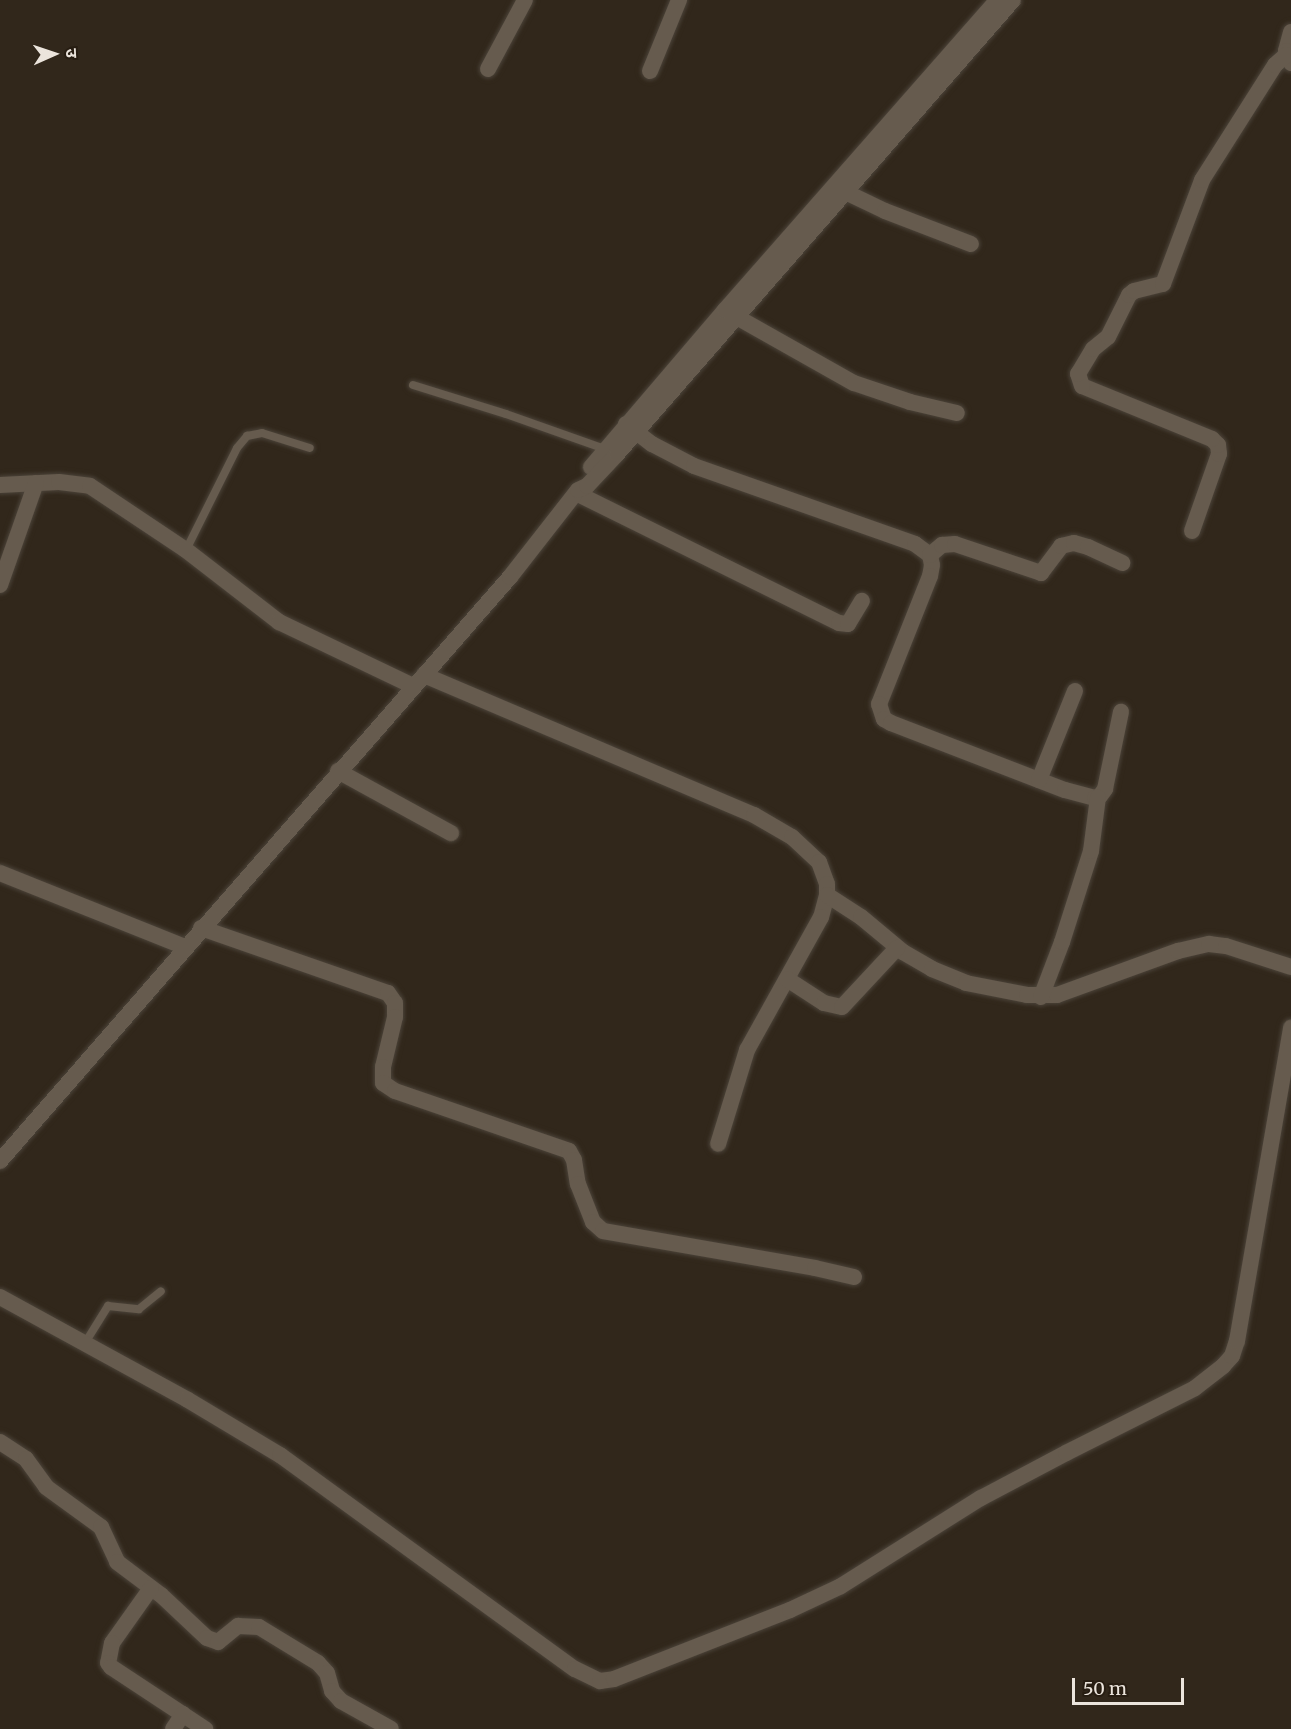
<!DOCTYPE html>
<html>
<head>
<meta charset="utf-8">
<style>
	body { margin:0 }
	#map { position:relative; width:1291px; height:1729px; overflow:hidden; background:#31271b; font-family:Merriweather,"Noto Sans Devanagari",serif }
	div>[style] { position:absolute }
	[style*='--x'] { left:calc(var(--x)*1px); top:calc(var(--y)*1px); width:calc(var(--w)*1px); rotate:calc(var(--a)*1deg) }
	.roads { filter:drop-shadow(0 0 2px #4b4339) drop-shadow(0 0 2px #4b4339) }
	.lane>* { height:8px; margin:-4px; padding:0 4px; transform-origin:4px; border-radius:4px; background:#665b4e }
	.street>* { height:16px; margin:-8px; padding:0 8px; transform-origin:8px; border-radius:8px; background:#665b4e }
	span { translate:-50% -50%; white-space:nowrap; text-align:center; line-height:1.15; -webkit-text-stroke:4.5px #271d12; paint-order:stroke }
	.north { position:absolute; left:24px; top:24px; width:60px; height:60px; -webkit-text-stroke:4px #271d12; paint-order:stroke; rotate:87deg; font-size:16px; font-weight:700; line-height:24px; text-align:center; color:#ebe4dc }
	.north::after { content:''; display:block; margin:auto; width:21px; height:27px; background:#ebe4dc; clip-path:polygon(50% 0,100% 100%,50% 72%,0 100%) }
	.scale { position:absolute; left:1072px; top:1678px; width:112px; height:27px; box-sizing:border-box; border:3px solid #ebe4dc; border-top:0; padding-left:8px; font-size:18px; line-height:21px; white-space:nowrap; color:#ebe4dc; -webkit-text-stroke:4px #271d12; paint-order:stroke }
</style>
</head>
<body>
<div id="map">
	<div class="roads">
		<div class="lane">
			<i style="--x:413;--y:385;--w:97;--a:17.3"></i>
			<i style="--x:506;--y:414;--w:105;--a:19.5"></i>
			<i style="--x:186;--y:550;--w:114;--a:-63.4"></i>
			<i style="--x:237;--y:448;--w:16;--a:-50"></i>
			<i style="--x:247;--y:436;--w:15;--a:-11"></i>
			<i style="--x:262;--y:433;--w:50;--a:17.4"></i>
			<i style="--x:85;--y:1343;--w:44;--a:-58.1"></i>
			<i style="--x:108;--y:1306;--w:31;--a:6"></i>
			<i style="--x:139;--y:1309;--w:28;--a:-39"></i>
		</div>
		<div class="street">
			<i style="--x:1291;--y:32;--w:20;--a:105"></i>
			<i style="--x:1286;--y:51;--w:13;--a:67"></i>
			<i style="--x:488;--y:69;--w:78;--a:-61.8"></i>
			<i style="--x:650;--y:71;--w:77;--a:-67.8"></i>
			<i style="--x:837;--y:188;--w:53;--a:25.6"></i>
			<i style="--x:885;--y:211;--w:92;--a:21"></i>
			<i style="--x:726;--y:311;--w:147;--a:29.4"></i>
			<i style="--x:854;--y:383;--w:59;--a:18.7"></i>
			<i style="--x:910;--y:402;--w:48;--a:13.2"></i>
			<i style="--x:626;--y:424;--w:33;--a:38"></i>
			<i style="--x:652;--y:444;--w:47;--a:27.6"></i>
			<i style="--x:694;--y:466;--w:234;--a:19.4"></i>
			<i style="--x:915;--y:544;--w:19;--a:36"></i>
			<i style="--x:930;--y:555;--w:10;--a:79"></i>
			<i style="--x:932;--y:565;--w:11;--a:100"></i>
			<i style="--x:930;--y:576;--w:138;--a:111.7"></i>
			<i style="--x:879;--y:704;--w:16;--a:72"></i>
			<i style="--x:884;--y:719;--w:8;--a:30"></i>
			<i style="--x:891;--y:723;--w:186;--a:21.1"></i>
			<i style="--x:1065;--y:790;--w:31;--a:15"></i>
			<i style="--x:1095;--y:798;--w:5;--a:-22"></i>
			<i style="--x:1100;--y:796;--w:9;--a:-54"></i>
			<i style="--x:1105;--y:789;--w:79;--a:-78.3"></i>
			<i style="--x:591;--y:467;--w:206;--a:-49.5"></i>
			<i style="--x:725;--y:310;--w:412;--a:-48.7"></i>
			<i style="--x:0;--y:485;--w:59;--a:-2.9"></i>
			<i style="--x:59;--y:482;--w:31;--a:7"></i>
			<i style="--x:90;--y:486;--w:115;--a:33.7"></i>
			<i style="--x:186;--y:550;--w:118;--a:37.7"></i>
			<i style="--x:279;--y:622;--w:148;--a:25.5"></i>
			<i style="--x:576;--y:493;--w:293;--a:26.3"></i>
			<i style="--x:839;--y:623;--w:9;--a:6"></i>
			<i style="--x:848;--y:624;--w:27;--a:-59"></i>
			<i style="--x:1192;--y:531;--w:82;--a:-70.7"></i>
			<i style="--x:1219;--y:454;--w:9;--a:-96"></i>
			<i style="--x:1218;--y:445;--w:8;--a:-135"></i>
			<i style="--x:1212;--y:439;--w:140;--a:-157.8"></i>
			<i style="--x:1082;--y:386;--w:13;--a:-108"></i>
			<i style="--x:1078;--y:374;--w:29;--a:-59"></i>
			<i style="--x:1093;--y:349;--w:19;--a:-39"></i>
			<i style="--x:1108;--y:337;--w:47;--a:-63.4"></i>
			<i style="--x:1129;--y:295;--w:6;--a:-39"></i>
			<i style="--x:1134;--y:291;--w:30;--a:-14"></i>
			<i style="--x:1163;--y:284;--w:111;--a:-69.4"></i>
			<i style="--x:1202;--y:180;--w:136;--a:-57.6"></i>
			<i style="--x:1275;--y:65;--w:15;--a:-42"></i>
			<i style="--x:930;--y:555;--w:16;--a:-40"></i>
			<i style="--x:942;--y:545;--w:13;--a:-4"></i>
			<i style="--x:955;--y:544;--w:91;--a:18.6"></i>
			<i style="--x:1041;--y:573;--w:34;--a:-53"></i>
			<i style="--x:1061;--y:546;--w:13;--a:-13"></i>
			<i style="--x:1074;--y:543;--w:15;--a:16"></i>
			<i style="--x:1088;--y:547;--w:38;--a:25"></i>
			<i style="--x:0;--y:585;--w:108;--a:-70.6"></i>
			<i style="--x:424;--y:675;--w:358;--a:23"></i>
			<i style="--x:754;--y:815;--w:44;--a:30.1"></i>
			<i style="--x:792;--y:837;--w:37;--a:43"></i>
			<i style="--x:819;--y:862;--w:23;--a:70"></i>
			<i style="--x:827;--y:884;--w:11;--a:90"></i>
			<i style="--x:827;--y:895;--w:23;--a:105"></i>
			<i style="--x:821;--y:917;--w:152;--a:119.1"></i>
			<i style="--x:747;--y:1050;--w:98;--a:107.1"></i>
			<i style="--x:338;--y:771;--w:129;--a:28.8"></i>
			<i style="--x:1039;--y:780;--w:96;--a:-68"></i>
			<i style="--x:0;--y:873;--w:199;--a:21.8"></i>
			<i style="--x:827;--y:895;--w:40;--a:32.9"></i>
			<i style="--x:861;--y:917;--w:55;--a:39.8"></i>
			<i style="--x:903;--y:952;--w:34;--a:30"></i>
			<i style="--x:932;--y:969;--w:37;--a:22"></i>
			<i style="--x:966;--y:983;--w:62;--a:11.1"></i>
			<i style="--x:1027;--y:995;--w:30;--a:0"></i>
			<i style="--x:1057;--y:995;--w:129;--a:-20"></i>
			<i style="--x:1178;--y:951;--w:32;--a:-13"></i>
			<i style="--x:1209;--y:944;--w:17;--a:7"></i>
			<i style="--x:1226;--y:946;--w:68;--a:17.9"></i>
			<i style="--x:201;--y:928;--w:198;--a:19.2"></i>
			<i style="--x:388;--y:993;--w:12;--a:55"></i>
			<i style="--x:395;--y:1003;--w:14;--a:90"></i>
			<i style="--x:395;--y:1017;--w:51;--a:103.5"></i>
			<i style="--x:383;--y:1067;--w:16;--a:90"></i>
			<i style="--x:383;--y:1083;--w:14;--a:34"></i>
			<i style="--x:395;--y:1091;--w:184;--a:19"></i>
			<i style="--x:569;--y:1151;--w:10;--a:61"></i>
			<i style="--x:574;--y:1160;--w:24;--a:81"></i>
			<i style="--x:578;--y:1184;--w:41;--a:68.5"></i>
			<i style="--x:593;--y:1222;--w:13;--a:42"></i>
			<i style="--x:603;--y:1231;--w:215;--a:9.9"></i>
			<i style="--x:815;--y:1268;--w:40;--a:13"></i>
			<i style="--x:787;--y:979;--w:44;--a:33"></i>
			<i style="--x:824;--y:1003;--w:18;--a:13"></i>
			<i style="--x:842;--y:1007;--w:81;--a:-47"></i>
			<i style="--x:1041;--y:997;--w:59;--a:-69.1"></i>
			<i style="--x:1062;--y:942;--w:96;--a:-72.3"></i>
			<i style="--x:1091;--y:851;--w:54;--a:-82.6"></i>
			<i style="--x:0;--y:1161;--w:775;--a:-48.87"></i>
			<i style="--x:510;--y:577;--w:110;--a:-52"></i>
			<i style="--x:578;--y:490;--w:10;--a:-24"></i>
			<i style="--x:587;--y:486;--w:44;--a:-46.8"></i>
			<i style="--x:617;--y:454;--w:602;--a:-48.9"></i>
			<i style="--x:0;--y:1297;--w:214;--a:28.7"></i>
			<i style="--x:188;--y:1400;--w:107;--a:30.9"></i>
			<i style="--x:280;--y:1455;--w:364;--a:36"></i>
			<i style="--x:575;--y:1669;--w:28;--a:26"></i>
			<i style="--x:600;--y:1681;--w:14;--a:-8"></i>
			<i style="--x:614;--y:1679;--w:189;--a:-21.4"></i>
			<i style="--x:790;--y:1610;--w:56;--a:-25.2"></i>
			<i style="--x:841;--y:1586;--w:165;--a:-32.2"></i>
			<i style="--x:981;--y:1498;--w:96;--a:-27.9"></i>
			<i style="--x:1066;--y:1453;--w:144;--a:-26.7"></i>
			<i style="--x:1195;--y:1388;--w:36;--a:-38"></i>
			<i style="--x:1223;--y:1366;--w:13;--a:-48"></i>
			<i style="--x:1232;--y:1356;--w:16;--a:-72"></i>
			<i style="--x:1237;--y:1341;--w:318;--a:-80.2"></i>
			<i style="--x:0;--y:1442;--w:31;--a:33"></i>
			<i style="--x:26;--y:1459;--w:34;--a:54"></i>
			<i style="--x:46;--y:1487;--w:68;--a:36"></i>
			<i style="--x:101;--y:1527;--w:38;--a:65"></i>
			<i style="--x:117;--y:1562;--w:55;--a:36.9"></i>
			<i style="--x:161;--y:1595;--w:63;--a:43.1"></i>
			<i style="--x:207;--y:1638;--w:12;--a:20"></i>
			<i style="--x:218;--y:1642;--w:26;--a:-39"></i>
			<i style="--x:238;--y:1626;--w:21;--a:3"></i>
			<i style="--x:259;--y:1627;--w:69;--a:31.4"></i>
			<i style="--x:318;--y:1663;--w:13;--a:48"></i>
			<i style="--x:327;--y:1673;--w:19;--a:74"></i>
			<i style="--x:332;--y:1691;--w:13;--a:48"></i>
			<i style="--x:341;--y:1701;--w:57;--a:29.2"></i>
			<i style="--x:151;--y:1588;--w:67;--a:125.3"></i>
			<i style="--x:112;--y:1643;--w:20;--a:101"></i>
			<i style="--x:108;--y:1663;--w:5;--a:53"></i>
			<i style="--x:111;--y:1667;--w:113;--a:33.4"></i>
			<i style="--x:173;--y:1729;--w:18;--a:-56"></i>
		</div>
	</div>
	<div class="north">उ</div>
	<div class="scale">50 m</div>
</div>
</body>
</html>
